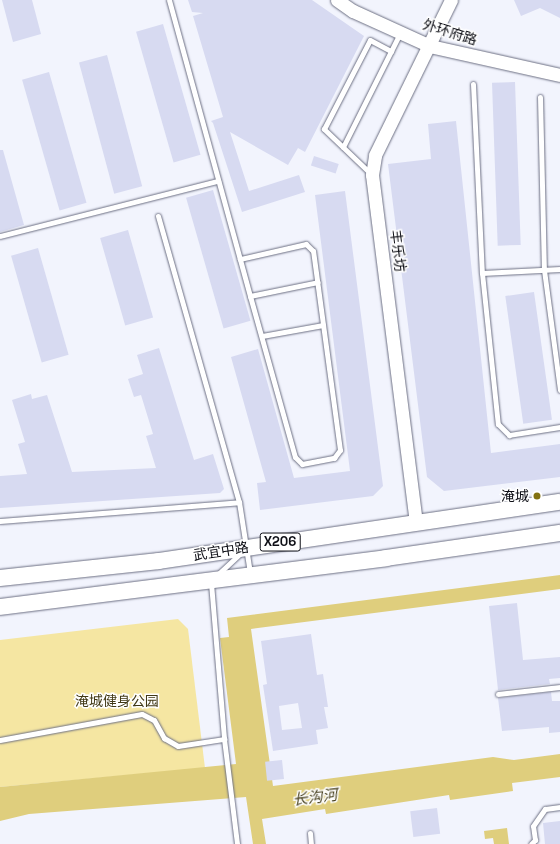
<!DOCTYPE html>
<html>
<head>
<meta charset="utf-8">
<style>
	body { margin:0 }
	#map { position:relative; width:560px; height:844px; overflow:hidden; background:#f2f4fd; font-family:"Space Grotesk","Noto Sans SC",sans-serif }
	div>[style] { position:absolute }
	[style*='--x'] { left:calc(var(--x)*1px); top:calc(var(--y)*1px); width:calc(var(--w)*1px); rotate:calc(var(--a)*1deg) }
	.green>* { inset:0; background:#f5e6a2 }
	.water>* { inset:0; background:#dfce7d }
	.building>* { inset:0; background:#d7daf1; transform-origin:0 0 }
	.roads { filter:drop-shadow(0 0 1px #6c6f83) drop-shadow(0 0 1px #6c6f83) }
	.service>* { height:5px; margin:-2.5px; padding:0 2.5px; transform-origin:2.5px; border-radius:2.5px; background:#fff }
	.tertiary>* { height:13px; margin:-6.5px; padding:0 6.5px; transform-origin:6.5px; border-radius:6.5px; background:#fff }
	.primary>* { height:16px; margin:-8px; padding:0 8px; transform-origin:8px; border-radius:8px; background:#fff }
	.dots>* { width:11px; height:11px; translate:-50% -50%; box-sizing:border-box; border:2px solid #fff; border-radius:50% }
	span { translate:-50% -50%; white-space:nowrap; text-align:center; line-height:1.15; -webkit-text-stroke:3px #fff; paint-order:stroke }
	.shield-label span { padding:1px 3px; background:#fff; border:1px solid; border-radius:3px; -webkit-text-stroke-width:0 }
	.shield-label { font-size:13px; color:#0d0e15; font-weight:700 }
	.street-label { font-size:14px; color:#0d0e15 }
	.poi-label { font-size:14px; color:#0d0e15 }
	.right { translate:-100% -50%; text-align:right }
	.park-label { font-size:14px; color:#413916 }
	.water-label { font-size:15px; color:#413a16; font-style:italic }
</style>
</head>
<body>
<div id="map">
	<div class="green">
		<i style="clip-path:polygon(178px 619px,188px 629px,205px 768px,0 787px,0 640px)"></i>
	</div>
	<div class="water">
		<i style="clip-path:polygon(560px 575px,560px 589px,251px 629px,273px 786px,493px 757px,514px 760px,560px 754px,560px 777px,512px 783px,513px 791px,450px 800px,449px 795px,326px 814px,325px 809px,262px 819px,266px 844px,253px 844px,246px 797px,29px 814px,0 821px,0 787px,236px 764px,220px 638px,229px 637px,227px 618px)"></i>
		<i style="clip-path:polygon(507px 828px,509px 844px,494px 844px,493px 838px,485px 839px,484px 831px)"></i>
	</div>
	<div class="building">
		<i style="clip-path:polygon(2px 0,32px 0,41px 34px,13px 42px)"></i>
		<i style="clip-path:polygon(188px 0,312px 0,364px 36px,305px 152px,298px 148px,288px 165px,230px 132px,249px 191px,299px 175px,305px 192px,242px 212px,213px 123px,211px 121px,223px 117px,193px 16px,203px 13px,192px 12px)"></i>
		<i style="clip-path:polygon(514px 0,560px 0,560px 18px,540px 8px,521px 16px)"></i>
		<i style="left:163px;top:24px;width:136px;height:28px;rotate:74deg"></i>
		<i style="left:107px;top:55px;width:136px;height:29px;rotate:75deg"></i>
		<i style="left:49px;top:72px;width:136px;height:28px;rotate:74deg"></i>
		<i style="left:515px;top:82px;width:163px;height:23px;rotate:88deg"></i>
		<i style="clip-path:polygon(456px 121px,491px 453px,560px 444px,560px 477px,444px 491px,427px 477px,388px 164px,431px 159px,428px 124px)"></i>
		<i style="clip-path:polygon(0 150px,3px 150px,24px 225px,0 232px)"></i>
		<i style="left:314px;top:156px;width:26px;height:10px;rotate:18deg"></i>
		<i style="left:213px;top:190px;width:136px;height:28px;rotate:74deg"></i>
		<i style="clip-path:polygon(345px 191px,383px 486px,373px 496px,260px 510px,257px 483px,266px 482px,231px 357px,258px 349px,294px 478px,350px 471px,315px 195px)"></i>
		<i style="left:128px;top:230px;width:91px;height:29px;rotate:74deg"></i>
		<i style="left:38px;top:248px;width:111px;height:28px;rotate:74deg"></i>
		<i style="left:534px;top:292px;width:129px;height:29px;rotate:82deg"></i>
		<i style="clip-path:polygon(159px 348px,194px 460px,213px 454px,224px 489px,220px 493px,0 508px,0 476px,27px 474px,18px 444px,25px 442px,12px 400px,31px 394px,32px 399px,47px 395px,72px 472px,156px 468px,146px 436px,153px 434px,141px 395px,134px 397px,128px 379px,143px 374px,137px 355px)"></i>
		<i style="clip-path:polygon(517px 603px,523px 660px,560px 657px,560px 678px,549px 679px,550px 684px,498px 690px,489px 606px)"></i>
		<i style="clip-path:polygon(evenodd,311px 634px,317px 675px,323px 674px,328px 707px,324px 707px,328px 728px,316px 730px,318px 744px,273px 751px,263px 685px,267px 684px,261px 641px,311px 634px,298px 703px,302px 728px,282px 730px,279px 706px,298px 703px)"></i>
		<i style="clip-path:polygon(551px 692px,552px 701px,560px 701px,560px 732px,549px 733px,549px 727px,502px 731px,498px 698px)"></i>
		<i style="left:282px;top:760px;width:19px;height:17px;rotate:84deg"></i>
		<i style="left:437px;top:808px;width:26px;height:27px;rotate:83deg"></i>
		<i style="clip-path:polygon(560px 821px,560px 844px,545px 844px,543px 823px)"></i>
	</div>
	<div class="roads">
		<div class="service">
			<i style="--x:169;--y:0;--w:307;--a:74.7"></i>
			<i style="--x:250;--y:296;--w:167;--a:74.4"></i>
			<i style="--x:295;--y:457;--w:10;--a:45"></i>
			<i style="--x:302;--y:464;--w:33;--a:-11"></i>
			<i style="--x:334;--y:458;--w:10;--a:-53"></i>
			<i style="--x:340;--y:450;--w:201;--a:-97.7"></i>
			<i style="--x:313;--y:251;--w:10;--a:-135"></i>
			<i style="--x:306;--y:244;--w:68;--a:167.2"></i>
			<i style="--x:473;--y:84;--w:189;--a:87.3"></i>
			<i style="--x:482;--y:273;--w:152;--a:84"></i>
			<i style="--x:498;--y:424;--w:16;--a:45"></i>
			<i style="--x:509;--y:435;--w:52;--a:-8.9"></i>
			<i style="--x:540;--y:97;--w:173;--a:88.7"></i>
			<i style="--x:544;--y:270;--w:121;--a:82.4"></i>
			<i style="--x:343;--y:147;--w:127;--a:-63.4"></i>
			<i style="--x:370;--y:173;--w:64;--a:-136.3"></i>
			<i style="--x:324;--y:129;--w:100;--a:-62.7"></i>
			<i style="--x:370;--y:40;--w:24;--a:28"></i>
			<i style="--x:158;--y:216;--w:297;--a:74.2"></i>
			<i style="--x:239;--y:502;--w:72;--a:81.2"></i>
			<i style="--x:0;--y:236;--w:225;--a:-14.2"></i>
			<i style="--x:482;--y:273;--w:78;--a:-2.9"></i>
			<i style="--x:250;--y:296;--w:69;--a:-11.6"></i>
			<i style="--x:262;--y:336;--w:62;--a:-10.2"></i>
			<i style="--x:0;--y:521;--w:240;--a:-4.5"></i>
			<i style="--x:216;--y:576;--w:33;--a:-43"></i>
			<i style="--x:211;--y:583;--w:157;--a:85.2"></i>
			<i style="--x:224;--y:739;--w:106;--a:82.9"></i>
			<i style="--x:498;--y:694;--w:62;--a:-6.4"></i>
			<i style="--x:0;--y:740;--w:144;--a:-10.4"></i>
			<i style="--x:142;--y:714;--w:13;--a:27"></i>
			<i style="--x:154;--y:720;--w:21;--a:61"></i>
			<i style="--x:164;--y:738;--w:16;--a:30"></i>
			<i style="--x:178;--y:746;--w:47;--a:-8.7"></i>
			<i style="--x:310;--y:833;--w:11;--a:85"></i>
			<i style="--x:531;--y:844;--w:6;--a:-45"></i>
			<i style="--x:535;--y:840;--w:14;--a:-98"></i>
			<i style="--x:533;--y:826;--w:21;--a:-55"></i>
			<i style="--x:545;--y:809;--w:15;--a:-8"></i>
		</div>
		<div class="tertiary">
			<i style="--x:337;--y:0;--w:19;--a:35"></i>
			<i style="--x:353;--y:11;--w:85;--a:24.4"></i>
			<i style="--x:430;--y:46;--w:133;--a:12.6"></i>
			<i style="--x:416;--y:523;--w:351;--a:-97.2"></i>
			<i style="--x:372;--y:175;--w:20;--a:-81"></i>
			<i style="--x:375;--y:155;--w:173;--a:-63.9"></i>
		</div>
		<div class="primary">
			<i style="--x:0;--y:578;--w:160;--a:-6.1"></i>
			<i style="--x:159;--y:561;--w:405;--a:-8.4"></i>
			<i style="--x:0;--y:607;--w:389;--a:-7.2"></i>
			<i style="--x:386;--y:558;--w:176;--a:-8.2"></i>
		</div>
	</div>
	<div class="dots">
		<i style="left:537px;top:496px;background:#837212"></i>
	</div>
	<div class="shield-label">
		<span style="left:280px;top:542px">X206</span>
	</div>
	<div class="street-label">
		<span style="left:450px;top:32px;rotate:17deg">外环府路</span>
		<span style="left:398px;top:251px;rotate:83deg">丰乐坊</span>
		<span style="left:221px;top:551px;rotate:-9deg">武宜中路</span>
	</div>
	<div class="poi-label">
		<span class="right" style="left:529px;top:496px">淹城</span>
	</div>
	<div class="park-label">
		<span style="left:117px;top:701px">淹城健身公园</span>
	</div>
	<div class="water-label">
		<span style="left:315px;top:797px;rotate:-7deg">长沟河</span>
	</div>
</div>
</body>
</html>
